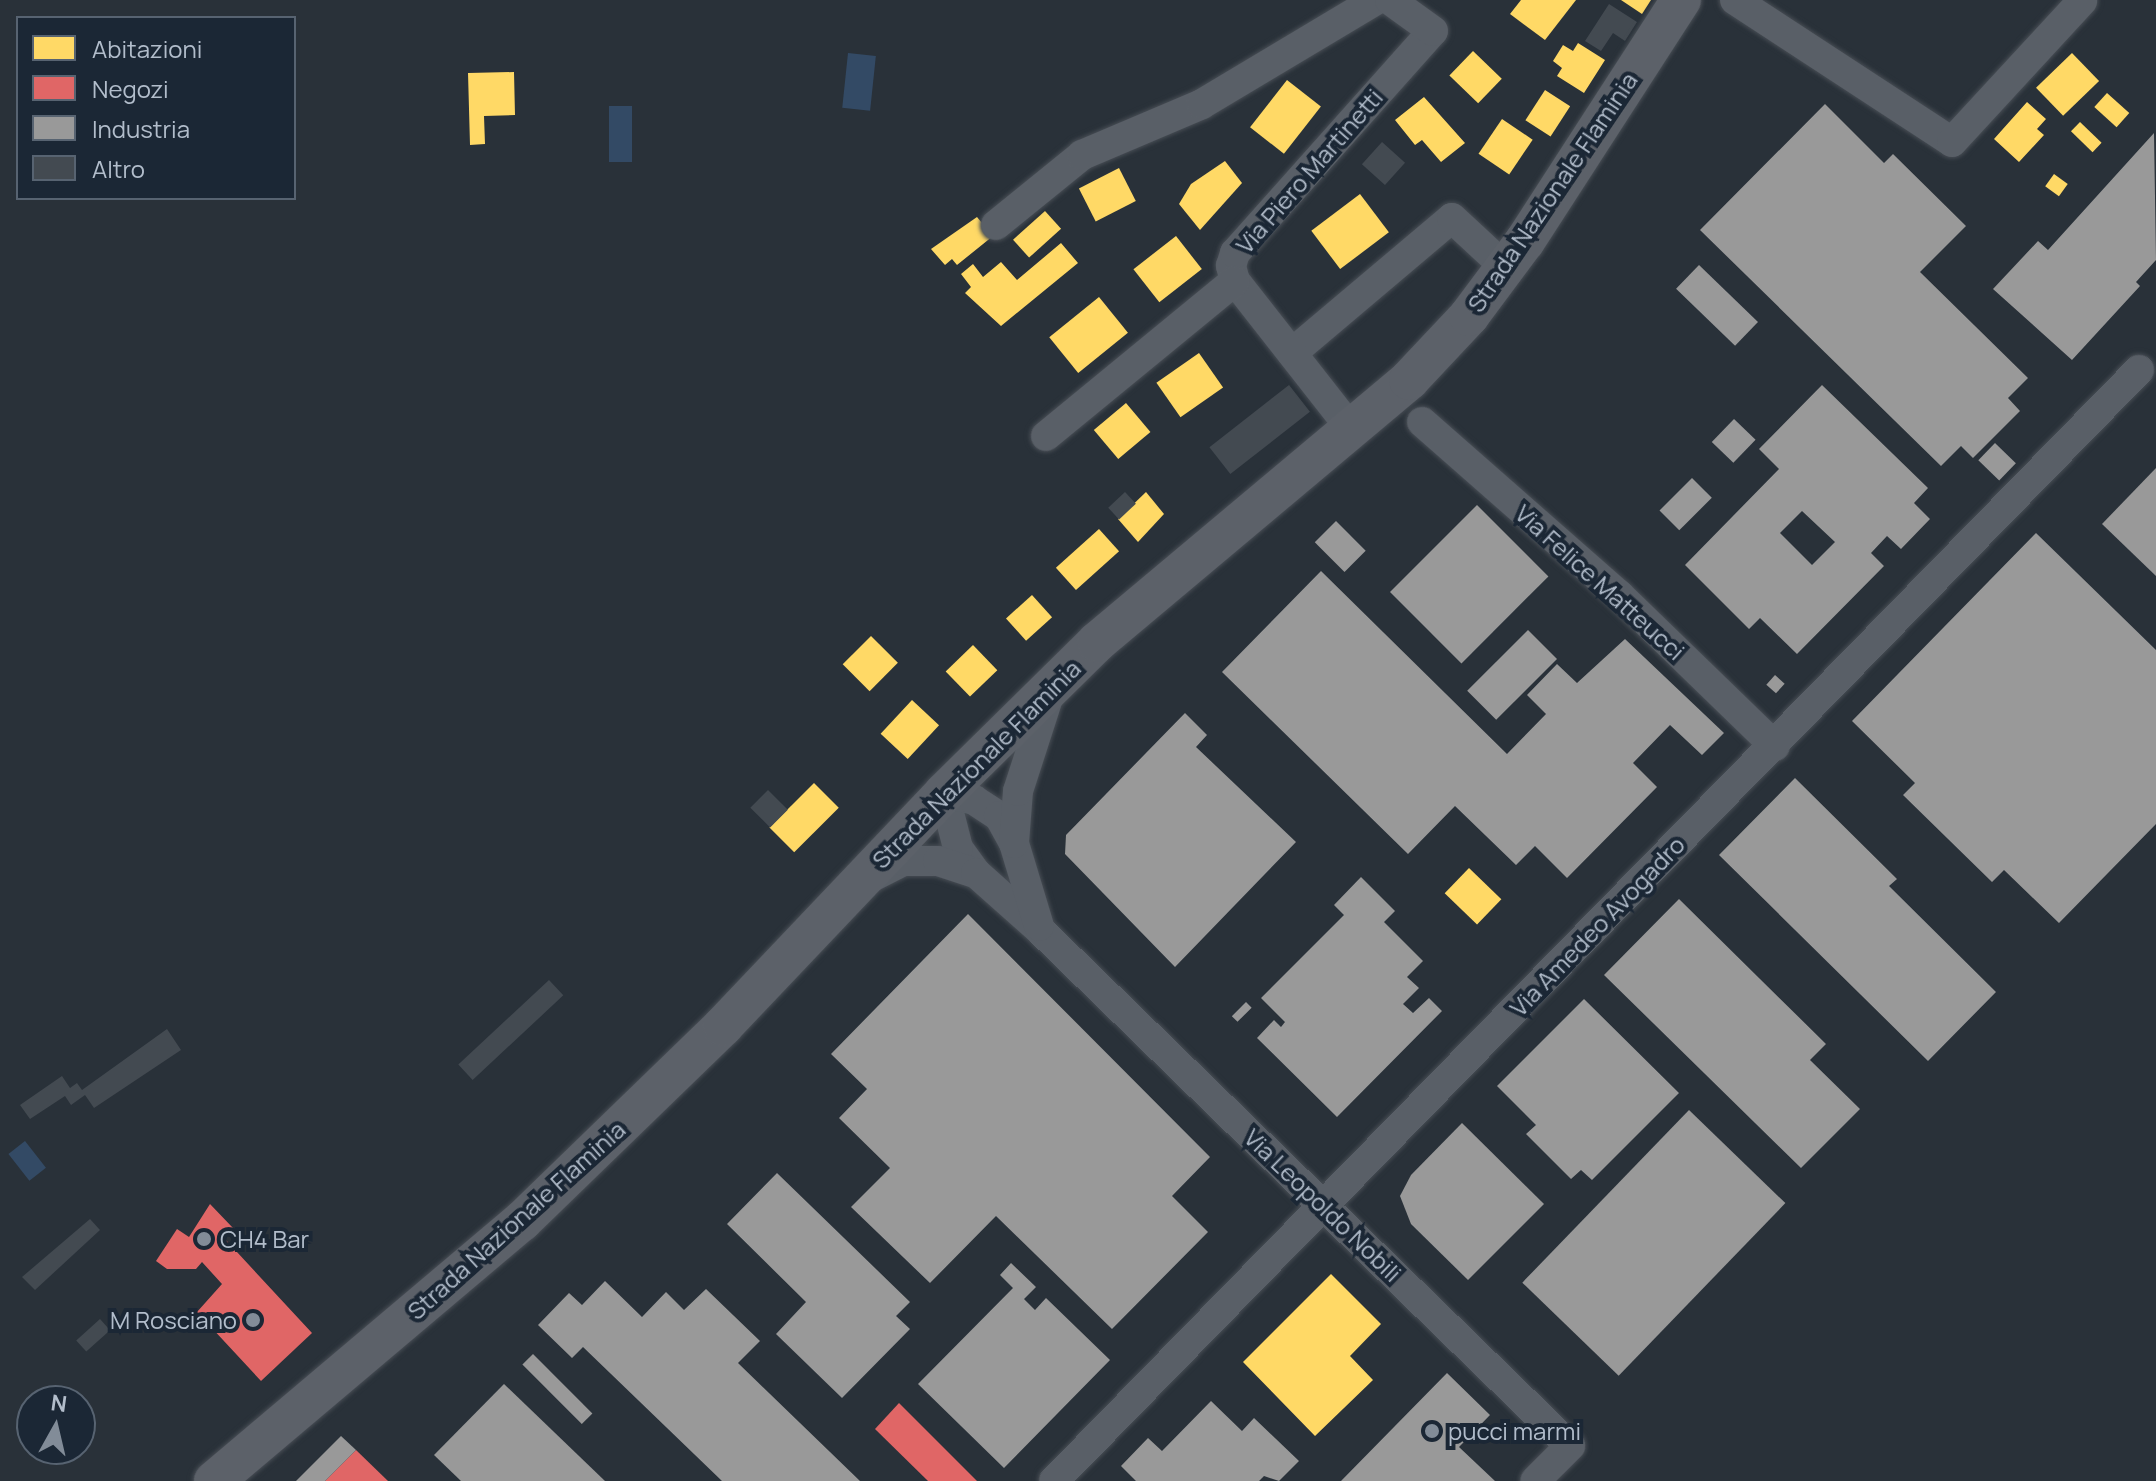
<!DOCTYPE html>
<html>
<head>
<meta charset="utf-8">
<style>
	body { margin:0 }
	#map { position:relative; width:2156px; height:1481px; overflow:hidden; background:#293139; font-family:Manrope,sans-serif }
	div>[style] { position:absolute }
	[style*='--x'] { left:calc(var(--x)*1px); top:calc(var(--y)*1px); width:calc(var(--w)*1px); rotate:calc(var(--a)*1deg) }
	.water>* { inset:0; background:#334a65; transform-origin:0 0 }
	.homes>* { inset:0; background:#ffd966; transform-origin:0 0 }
	.shops>* { inset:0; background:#e06666 }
	.industry>* { inset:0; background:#999; transform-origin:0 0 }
	.building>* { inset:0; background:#434a51; transform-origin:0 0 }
	.roads { filter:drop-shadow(0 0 2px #474d54) drop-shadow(0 0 2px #474d54) }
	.minor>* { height:30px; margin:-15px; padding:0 15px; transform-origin:15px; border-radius:15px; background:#595f67 }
	.major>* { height:40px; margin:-20px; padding:0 20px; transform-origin:20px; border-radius:20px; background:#5c6169 }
	.dots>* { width:22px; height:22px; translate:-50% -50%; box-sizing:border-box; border:4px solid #1b2735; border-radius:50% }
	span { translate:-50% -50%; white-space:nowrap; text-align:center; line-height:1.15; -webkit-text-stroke:8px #1b2735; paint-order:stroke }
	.street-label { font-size:24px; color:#b2bdcb }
	.poi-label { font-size:24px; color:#b2bdcb }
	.left { translate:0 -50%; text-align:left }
	.right { translate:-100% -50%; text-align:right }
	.legend { position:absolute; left:16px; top:16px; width:280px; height:184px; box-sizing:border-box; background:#1b2735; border:2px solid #576371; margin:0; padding:10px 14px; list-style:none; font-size:24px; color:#b2bdcb }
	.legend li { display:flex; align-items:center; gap:16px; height:40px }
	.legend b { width:40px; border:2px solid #576371 }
	.north { position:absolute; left:16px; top:1385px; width:80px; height:80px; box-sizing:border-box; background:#1b2735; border:2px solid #576371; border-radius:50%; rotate:8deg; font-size:22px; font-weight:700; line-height:32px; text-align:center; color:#b2bdcb }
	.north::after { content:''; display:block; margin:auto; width:28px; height:36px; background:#828c98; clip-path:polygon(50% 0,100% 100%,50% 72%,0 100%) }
</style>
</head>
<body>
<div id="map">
	<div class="water">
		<i style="left:848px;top:53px;width:28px;height:55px;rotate:6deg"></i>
		<i style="left:609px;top:106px;width:23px;height:56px"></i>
		<i style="left:25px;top:1141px;width:34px;height:21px;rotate:52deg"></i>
	</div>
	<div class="homes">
		<i style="clip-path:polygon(1521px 0,1576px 0,1545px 40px,1510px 14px)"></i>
		<i style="clip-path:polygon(1621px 0,1651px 0,1642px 14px)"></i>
		<i style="clip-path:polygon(1578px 43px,1605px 60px,1584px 93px,1557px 76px,1562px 68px,1553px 61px,1563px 45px,1573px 51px)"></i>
		<i style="left:1473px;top:51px;width:40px;height:34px;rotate:44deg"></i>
		<i style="left:2072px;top:53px;width:39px;height:50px;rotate:46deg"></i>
		<i style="clip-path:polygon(514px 72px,515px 115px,484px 116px,485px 144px,470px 145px,468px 73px)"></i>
		<i style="left:1287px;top:80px;width:43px;height:60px;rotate:38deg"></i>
		<i style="left:1545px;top:90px;width:30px;height:36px;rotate:33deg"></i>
		<i style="left:2107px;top:93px;width:30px;height:19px;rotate:42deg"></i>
		<i style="clip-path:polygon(1424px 97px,1465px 143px,1441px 162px,1422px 140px,1415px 145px,1395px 120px)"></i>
		<i style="clip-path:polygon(2027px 102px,2046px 119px,2037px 129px,2044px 135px,2019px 162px,1994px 139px)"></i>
		<i style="left:1502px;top:119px;width:37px;height:42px;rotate:34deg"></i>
		<i style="left:2080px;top:122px;width:30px;height:13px;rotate:44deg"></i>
		<i style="clip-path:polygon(1225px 161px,1242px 183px,1200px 230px,1179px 204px,1191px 184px)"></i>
		<i style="left:1119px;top:168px;width:37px;height:45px;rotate:63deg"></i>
		<i style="left:2054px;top:174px;width:17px;height:15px;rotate:36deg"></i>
		<i style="left:1360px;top:194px;width:48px;height:61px;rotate:53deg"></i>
		<i style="left:1045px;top:211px;width:24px;height:43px;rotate:48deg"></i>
		<i style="clip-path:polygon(977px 217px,993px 236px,957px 265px,952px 259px,945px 265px,931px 249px)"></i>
		<i style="left:1176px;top:236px;width:42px;height:54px;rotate:52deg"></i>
		<i style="clip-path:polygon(1061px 243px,1078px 263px,1001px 326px,965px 293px,971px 287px,961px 274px,973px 264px,983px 277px,1001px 262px,1017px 280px)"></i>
		<i style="left:1099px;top:297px;width:46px;height:64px;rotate:51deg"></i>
		<i style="left:1199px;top:353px;width:42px;height:52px;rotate:55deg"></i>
		<i style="left:1126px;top:403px;width:38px;height:42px;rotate:50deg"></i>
		<i style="clip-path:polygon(1146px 492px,1164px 514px,1138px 542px,1118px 519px)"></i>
		<i style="left:1099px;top:529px;width:30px;height:58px;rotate:48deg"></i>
		<i style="left:1032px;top:595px;width:30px;height:35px;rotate:48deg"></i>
		<i style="left:871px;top:636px;width:38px;height:40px;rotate:45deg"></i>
		<i style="left:973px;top:645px;width:35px;height:38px;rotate:46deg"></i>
		<i style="left:912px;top:700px;width:37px;height:46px;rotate:43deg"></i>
		<i style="left:814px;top:783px;width:35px;height:63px;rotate:45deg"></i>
		<i style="left:1469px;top:868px;width:45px;height:35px;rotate:44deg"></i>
		<i style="clip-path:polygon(1331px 1274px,1381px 1324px,1350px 1356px,1373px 1380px,1315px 1436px,1243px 1362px)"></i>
	</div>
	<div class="shops">
		<i style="clip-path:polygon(210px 1204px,233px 1228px,224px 1238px,312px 1333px,261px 1381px,197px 1312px,222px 1284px,202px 1262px,196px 1269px,167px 1269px,156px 1261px,177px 1229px,189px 1237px)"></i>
		<i style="clip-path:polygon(899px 1403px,977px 1481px,928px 1481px,875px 1429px)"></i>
		<i style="clip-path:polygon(356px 1450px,388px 1481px,325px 1481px)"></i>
	</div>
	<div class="industry">
		<i style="clip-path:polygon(1825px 104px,1884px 163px,1893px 154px,1966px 226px,1920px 272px,2028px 378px,2008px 398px,2020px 411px,1973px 458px,1961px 446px,1941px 466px,1700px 230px)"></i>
		<i style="clip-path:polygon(2154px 133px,2156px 260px,2136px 282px,2140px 286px,2072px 360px,1993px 289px,2038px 241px,2048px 250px)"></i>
		<i style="left:1699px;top:265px;width:82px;height:33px;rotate:44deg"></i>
		<i style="clip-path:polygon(evenodd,1822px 385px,1928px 488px,1914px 503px,1930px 519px,1901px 549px,1887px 536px,1871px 553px,1884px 566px,1797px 654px,1760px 618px,1749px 629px,1685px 565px,1779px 469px,1759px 449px,1822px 385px,1802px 511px,1835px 542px,1812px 565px,1780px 533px,1802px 511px)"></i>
		<i style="left:1734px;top:419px;width:30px;height:32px;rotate:44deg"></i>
		<i style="left:1995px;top:443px;width:29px;height:24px;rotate:44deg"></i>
		<i style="clip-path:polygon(2156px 468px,2156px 576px,2102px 524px)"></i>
		<i style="left:1692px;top:478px;width:28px;height:46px;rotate:45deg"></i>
		<i style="left:1477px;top:505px;width:101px;height:123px;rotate:45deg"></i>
		<i style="left:1336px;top:521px;width:42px;height:30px;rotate:45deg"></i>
		<i style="clip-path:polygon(2036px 533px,2156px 650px,2156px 824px,2059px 923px,2004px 870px,1992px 882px,1903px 795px,1915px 783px,1852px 721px)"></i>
		<i style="clip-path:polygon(1321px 571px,1507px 754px,1546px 714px,1527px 695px,1557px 664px,1577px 683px,1625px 639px,1724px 733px,1702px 755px,1670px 725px,1633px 763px,1657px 787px,1567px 878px,1535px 846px,1516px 865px,1455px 806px,1408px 854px,1222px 672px)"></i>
		<i style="left:1528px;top:630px;width:41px;height:86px;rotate:45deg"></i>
		<i style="left:1775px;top:675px;width:13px;height:13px;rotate:42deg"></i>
		<i style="clip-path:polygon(1185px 713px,1207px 735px,1196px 747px,1296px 842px,1175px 967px,1065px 854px,1066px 835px)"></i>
		<i style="clip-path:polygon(1795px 778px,1897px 879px,1889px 886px,1996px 992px,1928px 1061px,1719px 855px)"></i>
		<i style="clip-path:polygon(1361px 877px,1395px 911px,1384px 922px,1423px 961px,1407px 977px,1419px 988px,1403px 1004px,1413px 1013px,1429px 998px,1442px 1011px,1337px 1117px,1257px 1038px,1274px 1020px,1281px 1027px,1285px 1022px,1261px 998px,1344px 915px,1334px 905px)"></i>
		<i style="clip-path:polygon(1679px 899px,1826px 1044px,1810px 1060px,1860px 1109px,1801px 1168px,1604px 975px)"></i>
		<i style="clip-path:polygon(968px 914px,1210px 1157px,1172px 1196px,1208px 1232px,1112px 1329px,996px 1216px,930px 1283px,851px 1207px,890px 1168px,839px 1118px,867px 1089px,831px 1054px)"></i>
		<i style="clip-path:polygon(1584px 999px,1679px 1093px,1592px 1180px,1581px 1170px,1571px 1179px,1526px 1134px,1536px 1125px,1497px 1086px)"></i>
		<i style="left:1246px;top:1002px;width:8px;height:20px;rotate:45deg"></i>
		<i style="left:1689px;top:1110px;width:134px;height:240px;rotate:44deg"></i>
		<i style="clip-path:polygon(1462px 1123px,1544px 1204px,1468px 1280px,1411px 1224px,1400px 1196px,1411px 1175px)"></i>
		<i style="clip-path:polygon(777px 1173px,910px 1302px,896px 1316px,910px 1329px,842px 1398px,776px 1334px,806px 1302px,727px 1224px)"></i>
		<i style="clip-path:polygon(1011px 1263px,1036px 1287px,1024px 1299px,1035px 1310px,1046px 1298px,1110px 1360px,1004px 1468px,918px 1384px,1013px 1288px,1000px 1275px)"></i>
		<i style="clip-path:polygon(605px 1281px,642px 1317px,666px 1292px,684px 1310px,706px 1289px,760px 1341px,738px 1363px,860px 1481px,722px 1481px,583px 1347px,572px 1358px,538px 1325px,569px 1293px,582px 1305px)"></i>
		<i style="left:533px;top:1354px;width:84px;height:15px;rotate:45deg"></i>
		<i style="clip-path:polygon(1447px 1373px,1490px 1415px,1459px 1447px,1495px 1481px,1341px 1481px)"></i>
		<i style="clip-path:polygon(504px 1384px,605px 1481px,461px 1481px,434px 1455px)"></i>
		<i style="clip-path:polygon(1211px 1401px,1242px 1431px,1254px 1418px,1299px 1461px,1279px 1481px,1264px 1476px,1259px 1481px,1136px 1481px,1121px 1466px,1148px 1438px,1162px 1451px)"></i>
		<i style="clip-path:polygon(341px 1436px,356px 1450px,325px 1481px,296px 1481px)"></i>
	</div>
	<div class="building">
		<i style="clip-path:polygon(1609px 4px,1637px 22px,1625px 41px,1613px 33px,1601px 51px,1585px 41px)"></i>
		<i style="left:1382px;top:142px;width:31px;height:30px;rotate:42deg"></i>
		<i style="left:1289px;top:385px;width:34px;height:101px;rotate:52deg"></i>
		<i style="left:1125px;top:492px;width:16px;height:23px;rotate:47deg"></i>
		<i style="left:768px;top:790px;width:28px;height:25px;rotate:45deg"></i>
		<i style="left:549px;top:980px;width:21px;height:124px;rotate:47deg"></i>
		<i style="clip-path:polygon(167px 1029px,181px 1050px,94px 1108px,85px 1095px,71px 1105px,65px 1096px,30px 1119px,20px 1105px,62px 1076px,70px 1088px,77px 1083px,82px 1090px)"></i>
		<i style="clip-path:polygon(90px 1219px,100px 1230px,35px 1290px,22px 1277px)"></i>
		<i style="left:100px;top:1319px;width:15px;height:32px;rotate:48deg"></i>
	</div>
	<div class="roads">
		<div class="minor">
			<i style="--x:1735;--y:0;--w:259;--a:33.2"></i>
			<i style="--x:1952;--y:142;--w:192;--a:-47.3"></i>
			<i style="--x:996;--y:225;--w:111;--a:-39.1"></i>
			<i style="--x:1082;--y:155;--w:130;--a:-23"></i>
			<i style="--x:1202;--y:104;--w:203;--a:-30.9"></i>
			<i style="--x:1292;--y:353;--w:209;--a:-40.2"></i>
			<i style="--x:1452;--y:218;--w:72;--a:42.8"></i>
			<i style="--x:1422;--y:422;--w:262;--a:41.3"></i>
			<i style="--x:1619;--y:595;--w:217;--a:44.1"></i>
			<i style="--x:1352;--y:430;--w:189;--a:-128.1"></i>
			<i style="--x:1235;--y:281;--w:16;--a:-105"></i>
			<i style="--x:1231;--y:266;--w:14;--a:-73"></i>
			<i style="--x:1235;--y:253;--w:297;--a:-48.3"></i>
			<i style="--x:1433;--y:31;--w:53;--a:-144.2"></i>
			<i style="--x:1046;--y:436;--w:244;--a:-39.4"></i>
			<i style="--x:976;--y:873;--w:31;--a:-126"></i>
			<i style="--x:958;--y:848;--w:57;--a:-104.3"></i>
			<i style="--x:944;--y:793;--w:31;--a:13"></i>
			<i style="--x:974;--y:800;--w:30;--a:33"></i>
			<i style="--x:999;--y:816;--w:31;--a:61"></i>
			<i style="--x:870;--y:878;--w:37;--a:-27"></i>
			<i style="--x:903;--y:861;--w:35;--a:0"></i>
			<i style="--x:938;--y:861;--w:40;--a:18"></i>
			<i style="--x:976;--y:873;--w:87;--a:41.7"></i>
			<i style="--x:1041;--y:931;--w:738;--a:44.23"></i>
			<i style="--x:1570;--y:1446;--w:49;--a:135"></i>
			<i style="--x:1039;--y:926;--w:87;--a:-106.8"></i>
			<i style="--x:1014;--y:843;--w:52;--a:-85.6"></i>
			<i style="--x:1018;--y:791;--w:101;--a:-72.1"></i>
			<i style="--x:1054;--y:1481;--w:1553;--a:-45.68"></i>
		</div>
		<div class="major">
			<i style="--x:214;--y:1481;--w:403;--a:-40.2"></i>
			<i style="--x:522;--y:1221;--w:280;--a:-44.1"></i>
			<i style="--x:723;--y:1026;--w:321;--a:-46.5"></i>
			<i style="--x:944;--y:793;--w:215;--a:-44.6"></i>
			<i style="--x:1097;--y:642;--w:407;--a:-40"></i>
			<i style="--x:1409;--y:380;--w:88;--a:-46.8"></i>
			<i style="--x:1469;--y:316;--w:94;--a:-53.3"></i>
			<i style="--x:1525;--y:241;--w:287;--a:-57.1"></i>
		</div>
	</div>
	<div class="dots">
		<i style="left:204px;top:1239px;background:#828c98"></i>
		<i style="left:253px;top:1320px;background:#828c98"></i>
		<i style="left:1432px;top:1431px;background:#828c98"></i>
	</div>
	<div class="street-label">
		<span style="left:1309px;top:171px;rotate:-49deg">Via Piero Martinetti</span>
		<span style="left:1552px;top:192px;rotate:-56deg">Strada Nazionale Flaminia</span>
		<span style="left:1600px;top:582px;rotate:42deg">Via Felice Matteucci</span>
		<span style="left:976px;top:764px;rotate:-45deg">Strada Nazionale Flaminia</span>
		<span style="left:1597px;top:926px;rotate:-46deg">Via Amedeo Avogadro</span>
		<span style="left:1323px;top:1205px;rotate:44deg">Via Leopoldo Nobili</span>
		<span style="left:516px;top:1220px;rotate:-42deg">Strada Nazionale Flaminia</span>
	</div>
	<div class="poi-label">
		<span class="left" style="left:220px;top:1239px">CH4 Bar</span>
		<span class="right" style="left:237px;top:1320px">M Rosciano</span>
		<span class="left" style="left:1448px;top:1431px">pucci marmi</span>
	</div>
	<ul class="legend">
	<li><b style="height:22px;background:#ffd966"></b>Abitazioni</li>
	<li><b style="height:22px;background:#e06666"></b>Negozi</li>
	<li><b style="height:22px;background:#999"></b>Industria</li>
	<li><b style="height:22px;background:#434a51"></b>Altro</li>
	</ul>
	<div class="north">N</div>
</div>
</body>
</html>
